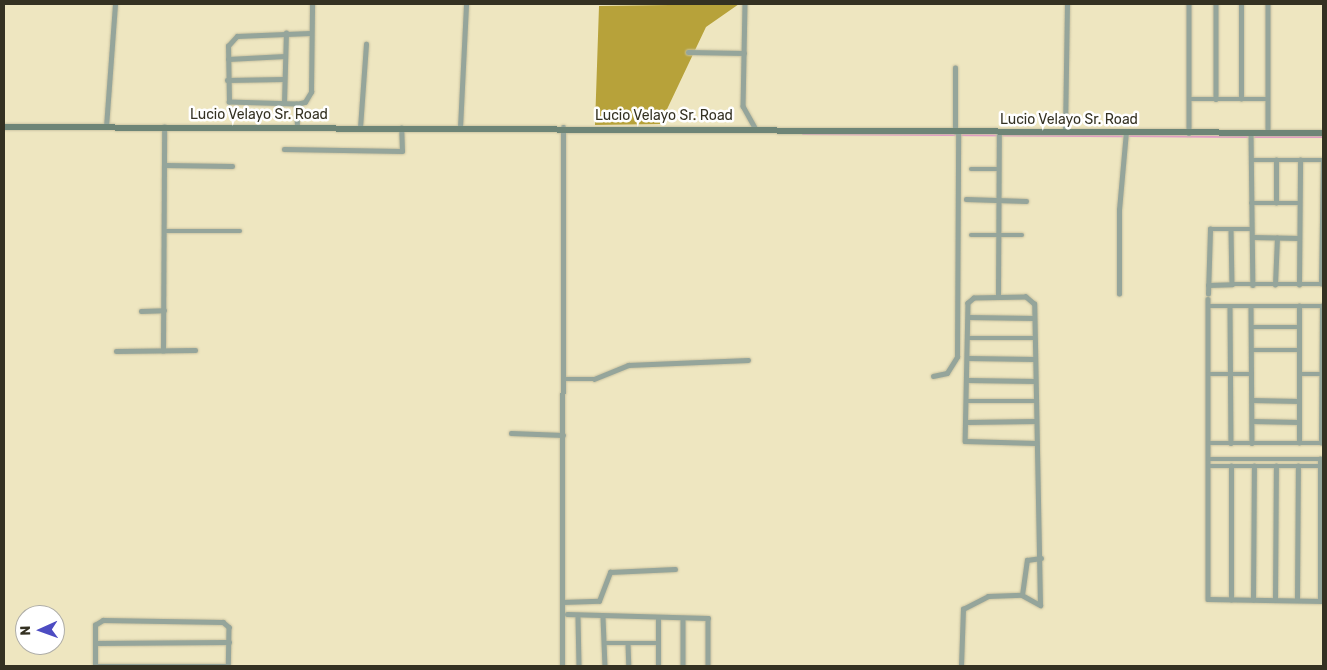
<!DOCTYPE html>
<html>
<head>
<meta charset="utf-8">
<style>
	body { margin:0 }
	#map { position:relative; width:1327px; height:670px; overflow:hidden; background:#eee6c0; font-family:Rubik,sans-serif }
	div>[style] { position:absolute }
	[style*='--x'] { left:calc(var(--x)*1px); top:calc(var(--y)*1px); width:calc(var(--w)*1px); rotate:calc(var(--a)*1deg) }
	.forest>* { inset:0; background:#b7a23a }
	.stream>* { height:2px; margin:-1px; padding:0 1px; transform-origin:1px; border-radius:1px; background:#e492cd }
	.roads { filter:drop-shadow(0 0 1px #c9c2a0) drop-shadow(0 0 1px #c9c2a0) }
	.street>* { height:4.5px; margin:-2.25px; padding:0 2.25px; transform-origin:2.25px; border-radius:2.25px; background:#95a59b }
	.secondary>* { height:6px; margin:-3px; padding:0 3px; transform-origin:3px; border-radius:3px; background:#6e8577 }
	span { translate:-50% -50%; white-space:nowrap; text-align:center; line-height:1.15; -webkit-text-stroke:5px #fff; paint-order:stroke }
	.street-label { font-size:14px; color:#343122 }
	.frame { position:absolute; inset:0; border:5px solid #343122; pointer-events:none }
	.north { position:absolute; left:15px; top:605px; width:50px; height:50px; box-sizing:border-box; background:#fff; border:1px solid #aeada7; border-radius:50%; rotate:268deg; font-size:14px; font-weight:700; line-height:20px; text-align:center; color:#343122 }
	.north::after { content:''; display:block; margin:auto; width:18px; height:22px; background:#4d4cc2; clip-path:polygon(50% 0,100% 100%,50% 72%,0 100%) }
</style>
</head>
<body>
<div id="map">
	<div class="forest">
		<i style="clip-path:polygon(739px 4px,706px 27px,660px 124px,595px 125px,599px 6px)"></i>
	</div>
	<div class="stream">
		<i style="--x:803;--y:134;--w:320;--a:0.4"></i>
		<i style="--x:1129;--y:136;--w:119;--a:0.5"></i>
		<i style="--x:1254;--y:137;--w:69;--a:0"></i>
	</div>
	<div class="roads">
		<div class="street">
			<i style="--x:745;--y:4;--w:102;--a:91.1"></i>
			<i style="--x:743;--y:106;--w:26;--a:61"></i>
			<i style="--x:1189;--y:4;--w:129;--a:90"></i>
			<i style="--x:1216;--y:4;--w:95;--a:90"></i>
			<i style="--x:1268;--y:4;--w:128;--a:90"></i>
			<i style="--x:688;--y:52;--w:56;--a:1"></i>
			<i style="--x:228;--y:59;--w:57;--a:-3"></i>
			<i style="--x:227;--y:80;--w:57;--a:-1"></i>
			<i style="--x:1189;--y:99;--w:79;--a:0"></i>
			<i style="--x:1241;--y:99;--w:95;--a:-90"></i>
			<i style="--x:284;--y:103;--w:70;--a:-88.4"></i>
			<i style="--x:296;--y:104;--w:67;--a:-178.3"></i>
			<i style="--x:229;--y:102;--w:56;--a:-91"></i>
			<i style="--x:228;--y:46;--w:13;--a:-48"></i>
			<i style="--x:237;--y:36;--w:73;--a:-2.4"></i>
			<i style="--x:106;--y:127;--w:123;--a:-85.8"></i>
			<i style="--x:297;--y:127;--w:23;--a:-92"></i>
			<i style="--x:296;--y:104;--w:9;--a:-13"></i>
			<i style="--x:305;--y:102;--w:12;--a:-59"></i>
			<i style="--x:311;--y:92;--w:88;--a:-89.3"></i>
			<i style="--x:360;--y:128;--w:84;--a:-85.9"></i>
			<i style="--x:460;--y:128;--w:124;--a:-87.2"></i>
			<i style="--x:955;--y:132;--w:64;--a:-90"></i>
			<i style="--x:1065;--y:132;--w:128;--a:-89.1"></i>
			<i style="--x:1251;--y:132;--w:153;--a:89.3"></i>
			<i style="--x:284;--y:149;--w:118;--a:1"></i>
			<i style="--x:402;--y:151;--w:23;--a:-92"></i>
			<i style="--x:1252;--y:160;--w:71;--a:0"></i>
			<i style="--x:165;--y:165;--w:67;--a:0.9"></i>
			<i style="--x:971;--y:169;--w:28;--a:0"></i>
			<i style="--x:966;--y:199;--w:60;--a:1.9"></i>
			<i style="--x:1251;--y:203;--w:48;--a:0"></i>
			<i style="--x:1276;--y:203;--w:43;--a:-90"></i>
			<i style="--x:1231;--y:229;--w:55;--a:89"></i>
			<i style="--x:1232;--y:284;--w:91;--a:0"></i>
			<i style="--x:164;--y:231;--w:76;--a:0"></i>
			<i style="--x:971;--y:235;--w:51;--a:0"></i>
			<i style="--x:1253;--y:237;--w:46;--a:1.2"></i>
			<i style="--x:1321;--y:284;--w:124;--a:-89.1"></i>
			<i style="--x:1208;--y:285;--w:24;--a:-2"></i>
			<i style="--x:1275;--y:285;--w:47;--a:-87.6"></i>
			<i style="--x:1299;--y:285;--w:125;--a:-89.5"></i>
			<i style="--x:1119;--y:294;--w:84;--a:-90"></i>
			<i style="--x:1119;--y:210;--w:78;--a:-84.9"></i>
			<i style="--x:1208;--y:294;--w:65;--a:-88.2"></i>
			<i style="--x:1210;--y:229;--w:42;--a:0"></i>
			<i style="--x:998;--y:297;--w:165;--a:-89.7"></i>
			<i style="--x:1208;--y:299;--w:300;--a:90"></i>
			<i style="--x:1208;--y:599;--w:115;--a:1"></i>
			<i style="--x:1208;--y:306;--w:115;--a:0"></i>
			<i style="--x:1230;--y:306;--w:137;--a:89.6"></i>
			<i style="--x:1251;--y:306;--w:137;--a:89.6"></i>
			<i style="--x:141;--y:311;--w:23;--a:-2"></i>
			<i style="--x:968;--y:317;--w:66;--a:0.9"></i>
			<i style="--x:1251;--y:327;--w:48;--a:0"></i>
			<i style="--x:968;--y:338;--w:66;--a:0"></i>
			<i style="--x:1251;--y:350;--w:48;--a:0"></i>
			<i style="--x:116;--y:351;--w:79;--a:-0.7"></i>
			<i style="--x:163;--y:351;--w:224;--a:-89.7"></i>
			<i style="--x:968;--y:358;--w:66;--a:0.9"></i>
			<i style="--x:1208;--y:374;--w:44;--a:0"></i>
			<i style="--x:1299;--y:374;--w:24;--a:0"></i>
			<i style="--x:933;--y:376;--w:14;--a:-12"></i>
			<i style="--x:947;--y:373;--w:19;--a:-58"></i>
			<i style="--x:957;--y:357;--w:225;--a:-89.7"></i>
			<i style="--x:563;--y:379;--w:31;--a:0"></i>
			<i style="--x:594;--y:379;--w:37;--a:-22"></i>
			<i style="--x:628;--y:365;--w:120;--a:-2.4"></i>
			<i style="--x:968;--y:380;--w:67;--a:0.9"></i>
			<i style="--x:1252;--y:400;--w:47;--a:1.2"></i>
			<i style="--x:968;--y:401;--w:67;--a:0"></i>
			<i style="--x:1252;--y:421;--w:47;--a:1.2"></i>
			<i style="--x:967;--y:422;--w:69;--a:-0.8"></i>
			<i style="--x:511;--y:433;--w:52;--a:2.2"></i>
			<i style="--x:1208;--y:443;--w:113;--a:0"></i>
			<i style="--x:1299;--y:443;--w:137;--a:-90"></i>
			<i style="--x:1321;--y:443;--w:137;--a:-89.6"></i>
			<i style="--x:1208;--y:459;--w:114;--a:0"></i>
			<i style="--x:1208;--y:466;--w:112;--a:0"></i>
			<i style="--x:1022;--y:595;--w:21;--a:29"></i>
			<i style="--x:1040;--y:605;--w:301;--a:-91.1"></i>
			<i style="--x:1034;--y:304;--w:11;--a:-139"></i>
			<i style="--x:1026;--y:297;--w:52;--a:178.9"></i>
			<i style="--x:974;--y:298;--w:8;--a:140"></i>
			<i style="--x:968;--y:303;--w:138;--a:91.2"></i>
			<i style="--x:965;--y:441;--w:71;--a:1.6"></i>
			<i style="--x:1231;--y:600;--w:134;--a:-90"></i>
			<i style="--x:1253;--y:600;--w:134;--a:-89.6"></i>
			<i style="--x:1275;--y:600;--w:134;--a:-89.6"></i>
			<i style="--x:1297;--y:600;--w:134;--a:-89.6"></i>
			<i style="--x:1320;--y:601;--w:142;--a:-90"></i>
			<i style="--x:562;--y:602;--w:37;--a:-2"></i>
			<i style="--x:599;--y:601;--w:31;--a:-69"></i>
			<i style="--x:610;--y:572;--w:65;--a:-2.6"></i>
			<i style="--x:567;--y:614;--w:141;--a:1.6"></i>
			<i style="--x:708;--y:618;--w:48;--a:90"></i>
			<i style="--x:578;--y:617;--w:49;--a:88.8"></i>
			<i style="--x:603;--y:617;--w:49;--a:87.7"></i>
			<i style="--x:683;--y:618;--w:48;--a:90"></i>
			<i style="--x:95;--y:643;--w:134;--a:-0.4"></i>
			<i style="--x:604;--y:643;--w:54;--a:0"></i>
			<i style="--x:628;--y:643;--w:23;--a:88"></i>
			<i style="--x:95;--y:666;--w:41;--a:-90"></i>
			<i style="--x:95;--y:625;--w:9;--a:-32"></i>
			<i style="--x:103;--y:620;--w:120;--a:1"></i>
			<i style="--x:223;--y:622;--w:8;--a:40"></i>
			<i style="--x:229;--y:627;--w:39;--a:91"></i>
			<i style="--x:95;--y:666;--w:133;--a:0"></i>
			<i style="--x:562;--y:666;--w:538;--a:-89.89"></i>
			<i style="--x:658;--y:666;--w:48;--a:-90"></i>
			<i style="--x:961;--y:666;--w:57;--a:-88"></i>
			<i style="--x:963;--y:609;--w:28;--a:-27"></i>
			<i style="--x:988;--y:596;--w:34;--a:-2"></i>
			<i style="--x:1022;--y:595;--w:35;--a:-82"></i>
			<i style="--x:1027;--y:560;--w:14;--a:-8"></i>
		</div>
		<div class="secondary">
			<i style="--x:4;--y:127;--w:1319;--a:0.26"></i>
		</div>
	</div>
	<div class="street-label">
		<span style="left:259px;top:115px">Lucio Velayo Sr. Road</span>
		<span style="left:664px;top:116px">Lucio Velayo Sr. Road</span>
		<span style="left:1069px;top:120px">Lucio Velayo Sr. Road</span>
	</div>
	<div class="frame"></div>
	<div class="north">N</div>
</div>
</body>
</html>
